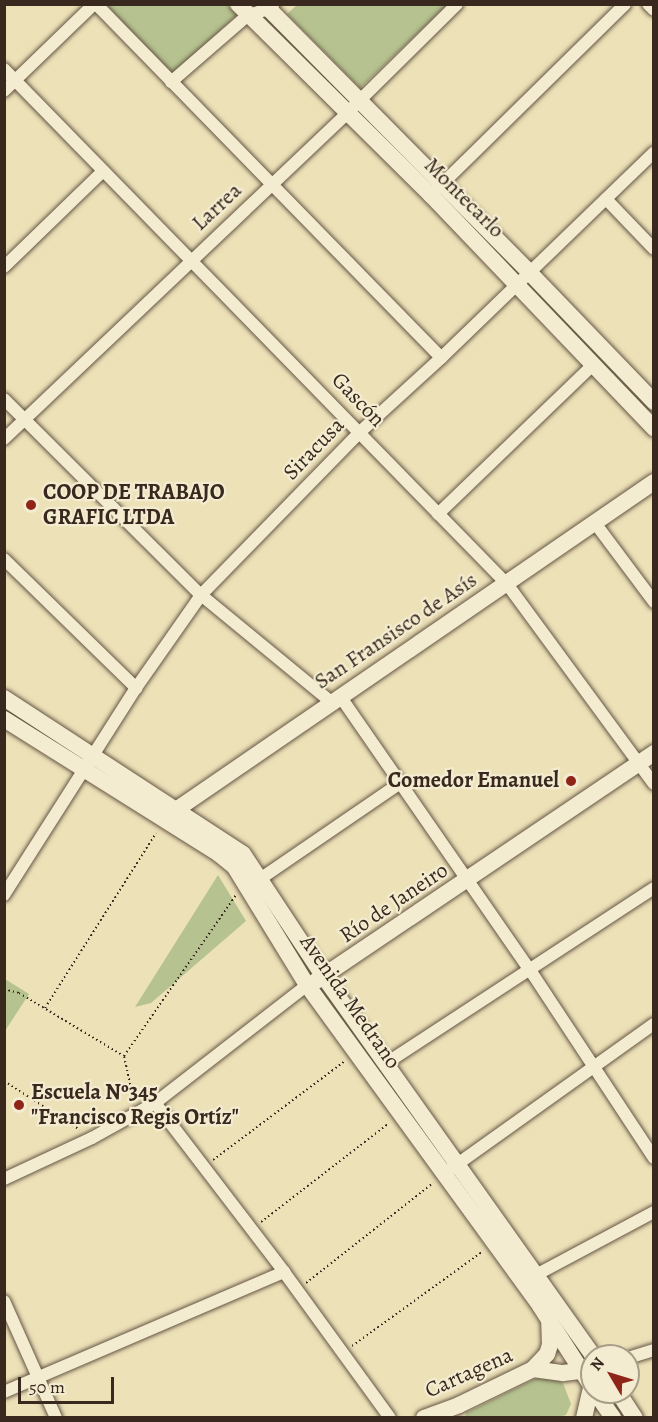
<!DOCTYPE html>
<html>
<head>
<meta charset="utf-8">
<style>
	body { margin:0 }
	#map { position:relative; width:658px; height:1422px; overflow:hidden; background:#ede1b8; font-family:Alegreya,serif }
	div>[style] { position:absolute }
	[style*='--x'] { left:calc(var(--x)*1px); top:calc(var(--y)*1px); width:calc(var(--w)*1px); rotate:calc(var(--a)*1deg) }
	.green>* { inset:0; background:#b6c390 }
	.path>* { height:2px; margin-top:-1px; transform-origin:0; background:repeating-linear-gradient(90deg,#38281e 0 1.5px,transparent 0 4.5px) }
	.roads { filter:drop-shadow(0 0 2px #655644) drop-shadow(0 0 2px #655644) }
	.street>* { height:12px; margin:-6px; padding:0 6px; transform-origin:6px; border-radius:6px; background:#f3ecd1 }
	.secondary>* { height:16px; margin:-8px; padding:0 8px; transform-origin:8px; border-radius:8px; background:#f3ecd1 }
	.dots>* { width:16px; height:16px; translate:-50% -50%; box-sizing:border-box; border:3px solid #f3ecd1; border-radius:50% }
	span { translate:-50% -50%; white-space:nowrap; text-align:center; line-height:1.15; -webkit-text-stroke:4.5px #f3ecd1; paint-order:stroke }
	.street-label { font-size:22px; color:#38281e }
	.poi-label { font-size:22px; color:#38281e; font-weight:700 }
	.left { translate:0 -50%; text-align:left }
	.right { translate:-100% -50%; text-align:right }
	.frame { position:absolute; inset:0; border:6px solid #38281e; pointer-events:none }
	.north { position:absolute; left:580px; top:1344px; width:60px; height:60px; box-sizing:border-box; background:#f3ecd1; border:2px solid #a89e89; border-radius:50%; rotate:308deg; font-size:16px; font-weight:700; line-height:24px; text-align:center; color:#38281e }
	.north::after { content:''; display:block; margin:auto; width:21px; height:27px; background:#8f2418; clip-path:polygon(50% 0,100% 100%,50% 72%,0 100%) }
	.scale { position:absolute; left:18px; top:1377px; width:96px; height:27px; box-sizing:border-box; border:3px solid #38281e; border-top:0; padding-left:8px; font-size:18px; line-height:21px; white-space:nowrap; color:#38281e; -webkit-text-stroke:4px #f3ecd1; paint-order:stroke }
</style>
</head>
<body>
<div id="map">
	<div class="green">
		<i style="clip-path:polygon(106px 4px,227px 5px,237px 15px,171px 76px)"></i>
		<i style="clip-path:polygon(297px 5px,297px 4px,447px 5px,360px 88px,287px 14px)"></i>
		<i style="clip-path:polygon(218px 875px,246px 921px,151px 1003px,135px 1007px)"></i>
		<i style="clip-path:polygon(5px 979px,29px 994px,5px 1031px)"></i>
		<i style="clip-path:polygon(539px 1377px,553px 1378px,563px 1383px,571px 1404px,566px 1415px,558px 1417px,465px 1418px,466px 1413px)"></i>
	</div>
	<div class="path">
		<i style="--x:4;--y:989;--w:16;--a:15"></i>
		<i style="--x:19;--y:993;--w:122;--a:31"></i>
		<i style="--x:45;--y:1008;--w:207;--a:-57.6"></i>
		<i style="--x:4;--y:1081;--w:90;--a:32.8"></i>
		<i style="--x:134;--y:1102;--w:47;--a:-102.3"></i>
		<i style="--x:124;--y:1056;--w:196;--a:-55.2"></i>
		<i style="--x:213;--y:1160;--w:166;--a:-36.9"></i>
		<i style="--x:261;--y:1222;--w:162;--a:-37.7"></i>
		<i style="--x:306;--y:1283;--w:162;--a:-38.2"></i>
		<i style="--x:352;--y:1346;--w:162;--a:-35.9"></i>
	</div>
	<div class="roads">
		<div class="street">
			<i style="--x:96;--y:4;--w:494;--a:45.7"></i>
			<i style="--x:648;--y:4;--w:8;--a:45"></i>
			<i style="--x:4;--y:69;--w:720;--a:45.68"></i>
			<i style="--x:507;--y:584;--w:248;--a:53.7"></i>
			<i style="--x:171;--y:82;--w:102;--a:-41"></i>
			<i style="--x:248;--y:15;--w:22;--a:-16"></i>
			<i style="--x:269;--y:9;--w:6;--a:-45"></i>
			<i style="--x:4;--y:91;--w:125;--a:-44"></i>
			<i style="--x:438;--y:188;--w:262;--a:-44.5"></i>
			<i style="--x:606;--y:199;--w:69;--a:46.2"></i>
			<i style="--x:4;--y:267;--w:138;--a:-44.1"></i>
			<i style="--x:4;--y:399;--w:278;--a:44.9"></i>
			<i style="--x:201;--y:595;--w:167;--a:39.4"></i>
			<i style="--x:4;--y:439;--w:473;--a:-43.5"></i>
			<i style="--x:347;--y:113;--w:155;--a:-44.7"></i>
			<i style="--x:438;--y:514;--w:215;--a:-43.9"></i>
			<i style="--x:595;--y:523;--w:99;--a:53.2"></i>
			<i style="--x:4;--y:559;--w:185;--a:44.3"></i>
			<i style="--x:340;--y:696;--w:333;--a:55.3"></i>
			<i style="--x:530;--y:970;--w:225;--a:56.6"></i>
			<i style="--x:260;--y:879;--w:170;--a:-34.4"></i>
			<i style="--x:4;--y:895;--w:246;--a:-57.5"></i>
			<i style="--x:136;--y:688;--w:113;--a:-55"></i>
			<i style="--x:201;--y:595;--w:228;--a:-45.7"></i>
			<i style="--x:360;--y:432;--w:110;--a:-42.4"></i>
			<i style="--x:441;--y:358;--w:296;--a:-44"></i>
			<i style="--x:385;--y:1064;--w:321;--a:-33.2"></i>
			<i style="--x:155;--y:1103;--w:213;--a:52.6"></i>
			<i style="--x:284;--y:1272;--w:180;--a:54"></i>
			<i style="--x:452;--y:1168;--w:248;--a:-35.5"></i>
			<i style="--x:4;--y:1179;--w:97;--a:-25"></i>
			<i style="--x:92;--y:1138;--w:72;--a:-29.1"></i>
			<i style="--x:155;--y:1103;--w:192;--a:-37.8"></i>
			<i style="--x:536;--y:1275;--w:134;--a:-28.1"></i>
			<i style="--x:4;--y:1301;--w:128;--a:66"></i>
			<i style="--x:628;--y:1358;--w:27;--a:-17"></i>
			<i style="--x:4;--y:1392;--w:305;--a:-23.2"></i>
		</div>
		<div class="secondary">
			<i style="--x:238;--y:4;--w:272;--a:44.7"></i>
			<i style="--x:431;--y:195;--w:323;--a:46.3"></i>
			<i style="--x:264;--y:4;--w:378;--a:45.3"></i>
			<i style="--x:530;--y:273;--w:179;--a:46.1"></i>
			<i style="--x:4;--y:698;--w:285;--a:33.1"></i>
			<i style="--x:243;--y:854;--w:147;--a:56.6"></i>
			<i style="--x:324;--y:977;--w:465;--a:54.6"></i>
			<i style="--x:4;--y:719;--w:254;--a:32.1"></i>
			<i style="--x:219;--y:854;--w:19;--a:39"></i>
			<i style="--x:234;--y:866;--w:140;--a:58.5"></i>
			<i style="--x:307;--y:985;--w:397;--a:54"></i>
			<i style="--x:540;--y:1306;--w:96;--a:57.3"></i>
			<i style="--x:170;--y:814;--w:587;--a:-34.45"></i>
			<i style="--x:316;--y:981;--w:408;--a:-34"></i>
			<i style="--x:533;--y:1369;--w:30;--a:8"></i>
			<i style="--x:563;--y:1373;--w:25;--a:-7"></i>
			<i style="--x:595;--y:1392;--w:32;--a:55"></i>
			<i style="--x:618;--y:1392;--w:31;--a:57"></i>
			<i style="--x:424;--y:1418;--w:37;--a:-20"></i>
			<i style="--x:459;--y:1405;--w:82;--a:-25.9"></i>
			<i style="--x:533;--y:1369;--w:21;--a:-47"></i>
			<i style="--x:547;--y:1354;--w:9;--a:-72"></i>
			<i style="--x:550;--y:1345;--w:23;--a:-92"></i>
			<i style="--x:584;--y:1418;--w:37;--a:-77"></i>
		</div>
	</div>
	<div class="dots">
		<i style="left:31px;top:505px;background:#8f2418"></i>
		<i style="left:571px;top:781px;background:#8f2418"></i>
		<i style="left:19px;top:1105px;background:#8f2418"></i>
	</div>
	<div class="street-label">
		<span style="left:464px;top:198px;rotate:45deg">Montecarlo</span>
		<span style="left:217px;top:207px;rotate:-43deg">Larrea</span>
		<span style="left:358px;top:400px;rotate:46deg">Gascón</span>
		<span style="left:314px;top:449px;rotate:-46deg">Siracusa</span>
		<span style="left:396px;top:631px;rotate:-34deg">San Fransisco de Asís</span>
		<span style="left:394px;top:903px;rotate:-34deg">Río de Janeiro</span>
		<span style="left:350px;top:1002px;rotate:55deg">Avenida Medrano</span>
		<span style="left:469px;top:1373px;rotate:-24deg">Cartagena</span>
	</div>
	<div class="poi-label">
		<span class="left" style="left:43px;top:505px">COOP DE TRABAJO<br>GRAFIC LTDA</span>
		<span class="right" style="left:559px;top:781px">Comedor Emanuel</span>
		<span class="left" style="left:31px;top:1105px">Escuela Nº345<br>"Francisco Regis Ortíz"</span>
	</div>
	<div class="frame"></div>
	<div class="north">N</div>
	<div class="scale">50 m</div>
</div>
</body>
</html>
